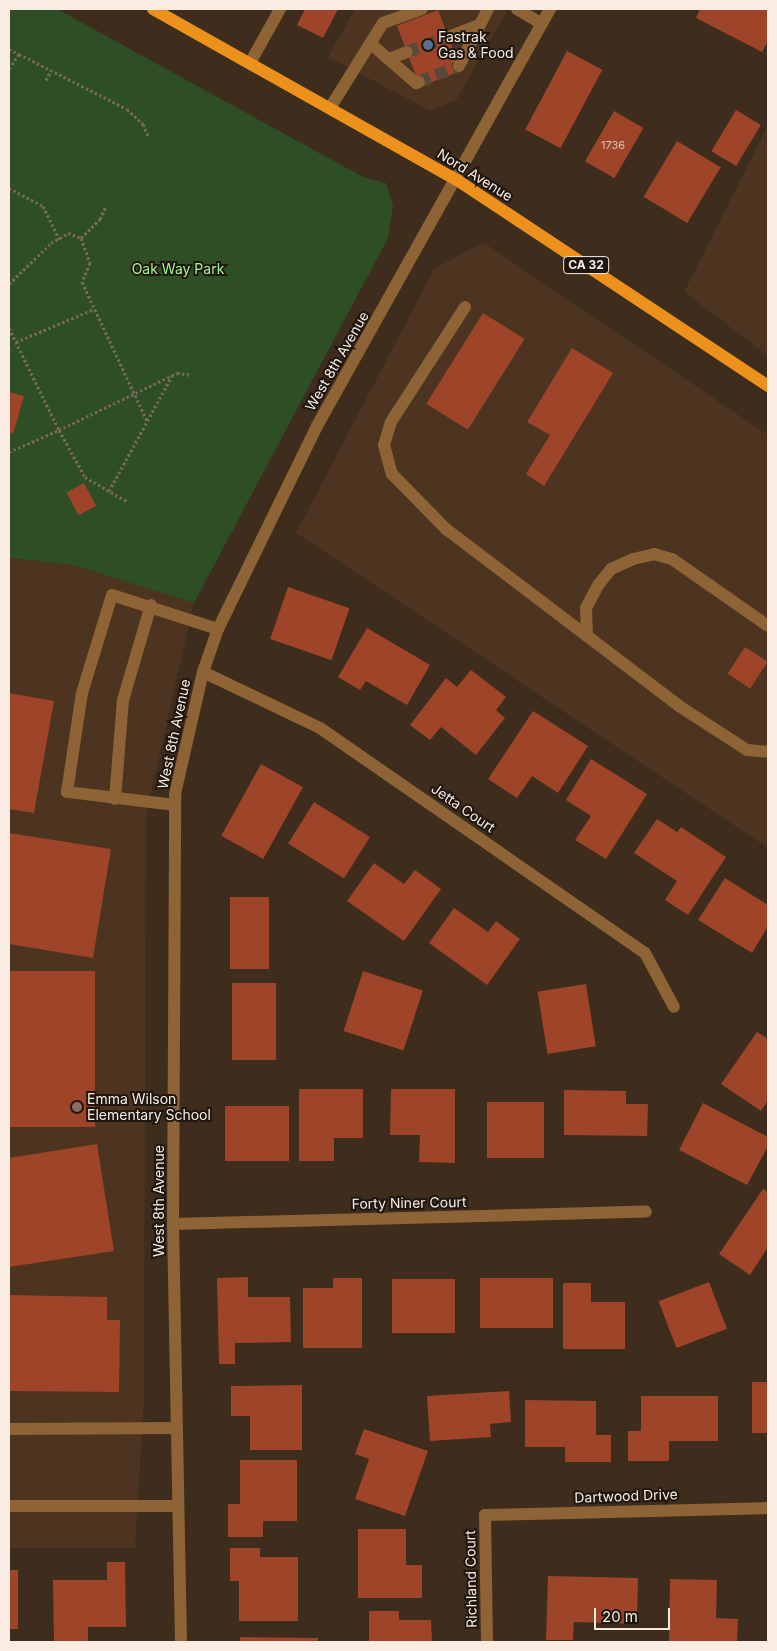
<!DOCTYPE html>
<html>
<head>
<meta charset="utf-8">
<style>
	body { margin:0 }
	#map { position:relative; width:777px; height:1651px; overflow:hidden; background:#3e2c1c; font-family:Inter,sans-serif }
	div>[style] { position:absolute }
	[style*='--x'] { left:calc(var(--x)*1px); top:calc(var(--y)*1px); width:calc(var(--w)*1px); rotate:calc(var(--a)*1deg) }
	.built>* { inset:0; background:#4c3420 }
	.green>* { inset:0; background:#2e4f26 }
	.building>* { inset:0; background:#9d4429; transform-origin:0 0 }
	.minor-tunnel>* { height:12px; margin-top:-6px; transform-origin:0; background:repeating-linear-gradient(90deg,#5a493a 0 12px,transparent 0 18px) }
	.path>* { height:3px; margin-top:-1.5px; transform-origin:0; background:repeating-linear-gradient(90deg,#79695b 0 2.5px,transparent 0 5px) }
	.minor>* { height:12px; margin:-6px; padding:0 6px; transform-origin:6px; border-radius:6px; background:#8e6335 }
	.major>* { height:12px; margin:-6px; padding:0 6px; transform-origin:6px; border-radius:6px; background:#ec921c }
	.dots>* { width:14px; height:14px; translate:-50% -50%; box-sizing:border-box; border:2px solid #1e160f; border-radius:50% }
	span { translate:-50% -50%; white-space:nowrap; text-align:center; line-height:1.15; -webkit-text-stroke:4px #1e160f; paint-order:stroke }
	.number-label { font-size:11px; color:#e2c3b4 }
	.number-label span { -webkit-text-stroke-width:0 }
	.shield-label span { padding:1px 4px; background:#1e160f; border:1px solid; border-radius:4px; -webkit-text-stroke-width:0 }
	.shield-label { font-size:12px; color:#f9ede3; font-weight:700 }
	.poi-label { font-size:14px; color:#f9ede3 }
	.left { translate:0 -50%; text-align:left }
	.street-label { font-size:14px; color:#f9ede3 }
	.park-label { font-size:14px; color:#a3f590 }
	.frame { position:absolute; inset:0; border:10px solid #f9ede3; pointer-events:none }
	.scale { position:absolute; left:594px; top:1608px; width:76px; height:22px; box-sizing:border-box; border:2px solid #f9ede3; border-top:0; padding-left:6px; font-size:15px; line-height:18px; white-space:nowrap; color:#f9ede3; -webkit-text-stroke:4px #1e160f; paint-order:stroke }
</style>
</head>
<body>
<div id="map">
	<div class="built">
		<i style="clip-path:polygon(355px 9px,508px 9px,457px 99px,431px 111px,328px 57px)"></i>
		<i style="clip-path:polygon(768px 125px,768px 356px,684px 292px)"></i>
		<i style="clip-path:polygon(483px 242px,768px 435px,768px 848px,296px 533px,434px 269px)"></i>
		<i style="clip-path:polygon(9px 558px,73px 565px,194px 603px,146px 814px,144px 1399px,135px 1548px,9px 1548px)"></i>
	</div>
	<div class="green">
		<i style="clip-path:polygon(9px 9px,57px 9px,363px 177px,386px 183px,393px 206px,388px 238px,194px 603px,73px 565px,9px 558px)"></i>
	</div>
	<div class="building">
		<i style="clip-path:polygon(305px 9px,338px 9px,323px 38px,297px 25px)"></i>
		<i style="clip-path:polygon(700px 9px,768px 9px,768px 41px,762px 52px,696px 18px)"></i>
		<i style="left:438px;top:10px;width:65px;height:44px;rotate:69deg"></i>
		<i style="left:567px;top:51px;width:40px;height:89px;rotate:28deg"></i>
		<i style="left:736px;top:110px;width:29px;height:48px;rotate:31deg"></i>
		<i style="left:614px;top:111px;width:34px;height:58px;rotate:30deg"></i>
		<i style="left:677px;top:141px;width:51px;height:65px;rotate:31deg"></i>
		<i style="left:483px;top:313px;width:49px;height:107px;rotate:32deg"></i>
		<i style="clip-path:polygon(572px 348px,613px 373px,544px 486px,526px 474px,550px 435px,527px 422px)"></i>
		<i style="clip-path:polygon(9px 392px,24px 396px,13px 434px,9px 432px)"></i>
		<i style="left:84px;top:483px;width:26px;height:20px;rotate:62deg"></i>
		<i style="left:288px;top:587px;width:65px;height:55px;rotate:19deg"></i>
		<i style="clip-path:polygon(367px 628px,430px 665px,407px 705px,366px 681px,360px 690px,338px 677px)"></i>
		<i style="left:745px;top:647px;width:27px;height:32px;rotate:33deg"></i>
		<i style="clip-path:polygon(471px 670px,506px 697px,496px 710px,505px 718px,476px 755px,441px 727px,430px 740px,410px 725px,446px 678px,457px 687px)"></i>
		<i style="clip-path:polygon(9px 693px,54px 701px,34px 813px,9px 809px)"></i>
		<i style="clip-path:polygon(533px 711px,588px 746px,558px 793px,532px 776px,517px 798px,488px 779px)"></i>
		<i style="clip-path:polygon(591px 759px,647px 794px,606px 859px,575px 840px,591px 816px,566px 800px)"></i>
		<i style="left:261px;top:764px;width:48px;height:82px;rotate:29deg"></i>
		<i style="left:314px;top:802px;width:66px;height:49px;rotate:32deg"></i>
		<i style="clip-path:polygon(657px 819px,677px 832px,681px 827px,726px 857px,688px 915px,665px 900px,677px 881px,634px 853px)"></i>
		<i style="clip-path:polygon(9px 833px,111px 849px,93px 958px,9px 944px)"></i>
		<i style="clip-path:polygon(374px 863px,404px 884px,415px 870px,441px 889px,404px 941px,347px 901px)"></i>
		<i style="clip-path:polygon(725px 878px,768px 905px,768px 926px,752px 953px,698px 920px)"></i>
		<i style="left:230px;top:897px;width:39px;height:72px"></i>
		<i style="clip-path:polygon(454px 908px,488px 932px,496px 921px,520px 939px,487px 985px,429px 943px)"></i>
		<i style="left:9px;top:971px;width:86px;height:156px"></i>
		<i style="left:363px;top:971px;width:63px;height:63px;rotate:18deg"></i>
		<i style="left:232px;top:983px;width:44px;height:77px"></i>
		<i style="left:586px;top:984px;width:63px;height:49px;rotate:81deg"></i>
		<i style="clip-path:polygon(757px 1032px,768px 1039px,768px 1100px,761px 1111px,721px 1084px)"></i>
		<i style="clip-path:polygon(299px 1089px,363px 1089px,363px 1138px,334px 1138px,334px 1161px,299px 1161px)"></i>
		<i style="clip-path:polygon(391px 1089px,455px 1089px,455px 1163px,419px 1162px,420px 1135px,390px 1135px)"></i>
		<i style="clip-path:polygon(564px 1090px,626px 1091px,626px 1104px,648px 1104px,647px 1136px,564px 1135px)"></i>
		<i style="left:487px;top:1102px;width:57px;height:56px"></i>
		<i style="clip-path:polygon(703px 1103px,768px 1137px,768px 1146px,747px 1185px,679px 1150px)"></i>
		<i style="left:225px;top:1106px;width:64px;height:55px"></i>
		<i style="clip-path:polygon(97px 1144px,114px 1251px,9px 1267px,9px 1158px)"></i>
		<i style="clip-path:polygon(763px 1189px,768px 1192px,768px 1247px,750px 1275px,719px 1254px)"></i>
		<i style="clip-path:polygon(248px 1277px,248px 1297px,290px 1297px,291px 1342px,235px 1343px,235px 1364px,219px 1364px,217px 1278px)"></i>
		<i style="clip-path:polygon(333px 1278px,362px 1278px,362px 1348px,303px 1348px,303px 1288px,333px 1288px)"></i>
		<i style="left:480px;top:1278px;width:73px;height:50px"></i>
		<i style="left:392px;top:1279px;width:63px;height:54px"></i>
		<i style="left:709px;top:1282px;width:50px;height:54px;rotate:69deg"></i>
		<i style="clip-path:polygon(563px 1283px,591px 1283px,591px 1302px,625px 1302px,625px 1349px,563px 1349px)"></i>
		<i style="clip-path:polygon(9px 1295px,107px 1297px,107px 1320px,120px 1320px,119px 1392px,9px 1391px)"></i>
		<i style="left:752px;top:1382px;width:16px;height:51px"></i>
		<i style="clip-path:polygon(302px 1385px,302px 1450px,250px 1450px,250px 1416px,231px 1416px,231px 1386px)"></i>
		<i style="clip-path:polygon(509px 1391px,511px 1422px,490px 1424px,491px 1437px,430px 1441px,427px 1396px)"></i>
		<i style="clip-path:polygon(641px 1396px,718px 1396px,718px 1441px,669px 1441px,669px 1461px,628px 1461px,628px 1431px,641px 1431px)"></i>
		<i style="clip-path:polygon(525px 1400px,596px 1401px,596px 1435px,611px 1435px,611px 1462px,565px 1462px,565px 1447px,525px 1447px)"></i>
		<i style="clip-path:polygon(364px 1429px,428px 1451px,405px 1516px,355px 1499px,369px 1459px,355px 1454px)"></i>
		<i style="clip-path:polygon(240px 1460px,297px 1460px,297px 1521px,263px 1521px,263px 1537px,228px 1537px,228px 1504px,240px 1504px)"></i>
		<i style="clip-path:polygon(358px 1529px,406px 1529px,406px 1565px,422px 1565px,422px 1598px,358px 1598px)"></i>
		<i style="clip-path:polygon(230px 1548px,260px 1548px,260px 1557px,298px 1557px,298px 1621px,239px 1621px,239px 1581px,230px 1581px)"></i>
		<i style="clip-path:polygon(107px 1562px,125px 1562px,126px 1627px,88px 1627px,88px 1641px,54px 1642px,53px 1580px,107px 1580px)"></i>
		<i style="left:9px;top:1570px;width:9px;height:59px"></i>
		<i style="clip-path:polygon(548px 1576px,638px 1578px,637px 1624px,574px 1622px,573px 1640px,546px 1640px)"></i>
		<i style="clip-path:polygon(670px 1579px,717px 1580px,716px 1618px,738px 1619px,737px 1642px,669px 1642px)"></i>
		<i style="clip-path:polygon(369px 1611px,399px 1611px,399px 1620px,431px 1620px,432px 1642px,369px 1642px)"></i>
		<i style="clip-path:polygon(240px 1637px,318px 1638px,318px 1642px,240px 1642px)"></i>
	</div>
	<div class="minor-tunnel">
		<i style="--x:407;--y:52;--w:44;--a:-20.1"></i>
		<i style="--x:419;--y:82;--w:43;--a:-21.8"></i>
	</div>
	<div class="path">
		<i style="--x:9;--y:49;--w:11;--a:27"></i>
		<i style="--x:19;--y:54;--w:18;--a:124"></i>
		<i style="--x:19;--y:54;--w:121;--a:27"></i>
		<i style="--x:127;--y:109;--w:22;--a:43"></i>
		<i style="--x:143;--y:124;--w:13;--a:67"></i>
		<i style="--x:46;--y:80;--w:9;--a:-63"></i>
		<i style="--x:9;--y:188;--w:38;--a:28"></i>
		<i style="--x:43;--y:206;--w:37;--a:64"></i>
		<i style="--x:81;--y:238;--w:27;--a:-45"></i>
		<i style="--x:100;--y:219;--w:14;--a:-65"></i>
		<i style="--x:9;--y:284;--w:59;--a:-44.3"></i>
		<i style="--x:51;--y:243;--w:20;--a:-30"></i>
		<i style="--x:68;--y:233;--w:14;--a:21"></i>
		<i style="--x:81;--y:238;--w:27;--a:70"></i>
		<i style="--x:90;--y:263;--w:21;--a:113"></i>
		<i style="--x:82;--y:282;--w:153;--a:64.9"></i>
		<i style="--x:9;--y:328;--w:114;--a:63.9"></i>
		<i style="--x:59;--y:430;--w:131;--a:-25.8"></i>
		<i style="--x:177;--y:373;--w:15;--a:8"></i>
		<i style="--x:16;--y:342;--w:85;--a:-22.9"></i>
		<i style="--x:9;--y:452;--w:55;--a:-23.7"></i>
		<i style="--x:59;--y:430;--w:54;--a:61"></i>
		<i style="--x:85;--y:477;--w:50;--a:30.2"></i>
		<i style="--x:109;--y:491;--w:131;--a:-61.3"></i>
	</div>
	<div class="minor">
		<i style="--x:517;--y:9;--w:29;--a:31"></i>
		<i style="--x:448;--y:37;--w:33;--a:-21"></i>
		<i style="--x:371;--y:44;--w:60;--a:40.9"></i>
		<i style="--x:416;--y:83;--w:3;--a:-18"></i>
		<i style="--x:389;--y:59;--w:19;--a:-21"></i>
		<i style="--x:250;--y:63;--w:62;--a:-60.9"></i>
		<i style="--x:459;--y:66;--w:64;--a:-63"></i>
		<i style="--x:330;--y:108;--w:100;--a:-58.1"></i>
		<i style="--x:383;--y:23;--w:41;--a:-19.7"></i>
		<i style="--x:465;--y:307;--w:137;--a:122.8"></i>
		<i style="--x:391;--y:422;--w:24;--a:107"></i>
		<i style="--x:384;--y:445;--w:30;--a:75"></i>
		<i style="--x:392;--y:474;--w:77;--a:45.5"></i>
		<i style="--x:446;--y:529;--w:293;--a:37.2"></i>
		<i style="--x:679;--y:706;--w:81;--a:32.9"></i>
		<i style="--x:747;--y:750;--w:21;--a:5"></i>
		<i style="--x:587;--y:636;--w:28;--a:-92"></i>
		<i style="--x:586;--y:608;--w:27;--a:-62"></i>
		<i style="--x:599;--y:584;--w:19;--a:-51"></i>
		<i style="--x:611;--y:569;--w:24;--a:-24"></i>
		<i style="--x:633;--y:559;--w:22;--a:-13"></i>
		<i style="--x:654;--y:554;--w:19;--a:16"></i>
		<i style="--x:672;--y:559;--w:117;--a:34.9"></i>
		<i style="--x:203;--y:672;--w:130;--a:25.6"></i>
		<i style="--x:320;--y:728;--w:395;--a:34.7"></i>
		<i style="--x:645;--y:953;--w:61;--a:61.8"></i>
		<i style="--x:115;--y:799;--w:99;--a:-85.4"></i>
		<i style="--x:123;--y:700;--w:99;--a:-73.6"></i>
		<i style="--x:175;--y:805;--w:109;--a:-173.1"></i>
		<i style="--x:67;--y:792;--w:100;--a:-81.4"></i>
		<i style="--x:82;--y:693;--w:102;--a:-73"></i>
		<i style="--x:112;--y:595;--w:111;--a:17.8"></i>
		<i style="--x:173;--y:1224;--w:473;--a:-1.5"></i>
		<i style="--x:9;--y:1429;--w:168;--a:-0.3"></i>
		<i style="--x:9;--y:1506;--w:169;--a:0"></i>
		<i style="--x:181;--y:1642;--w:418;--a:-91.1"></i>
		<i style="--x:173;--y:1224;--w:430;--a:-89.7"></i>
		<i style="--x:175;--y:794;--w:125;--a:-77.1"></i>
		<i style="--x:203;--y:672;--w:46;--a:-70.8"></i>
		<i style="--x:218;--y:629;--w:226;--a:-64"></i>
		<i style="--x:317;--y:426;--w:478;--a:-60.8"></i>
		<i style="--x:487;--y:1642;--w:127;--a:-90.9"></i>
		<i style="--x:485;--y:1515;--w:283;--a:-1.4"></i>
	</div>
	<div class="major">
		<i style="--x:153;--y:9;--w:349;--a:29.4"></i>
		<i style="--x:457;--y:180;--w:373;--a:33.5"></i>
	</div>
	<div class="dots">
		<i style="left:428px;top:45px;background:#5c6f8a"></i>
		<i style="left:77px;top:1107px;background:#8d6e63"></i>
	</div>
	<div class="number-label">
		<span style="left:613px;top:145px">1736</span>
	</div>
	<div class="shield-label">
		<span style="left:586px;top:265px">CA 32</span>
	</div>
	<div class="poi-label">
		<span class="left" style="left:438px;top:45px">Fastrak<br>Gas &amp; Food</span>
		<span class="left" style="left:87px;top:1107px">Emma Wilson<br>Elementary School</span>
	</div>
	<div class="street-label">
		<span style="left:475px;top:175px;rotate:32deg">Nord Avenue</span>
		<span style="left:337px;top:361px;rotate:-60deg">West 8th Avenue</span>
		<span style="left:174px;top:734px;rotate:-78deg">West 8th Avenue</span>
		<span style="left:463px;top:808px;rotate:35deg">Jetta Court</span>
		<span style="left:159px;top:1201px;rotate:-90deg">West 8th Avenue</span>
		<span style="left:409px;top:1203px;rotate:-1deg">Forty Niner Court</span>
		<span style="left:626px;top:1496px;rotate:-2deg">Dartwood Drive</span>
		<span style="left:471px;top:1579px;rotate:-91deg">Richland Court</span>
	</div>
	<div class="park-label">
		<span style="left:178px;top:269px">Oak Way Park</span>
	</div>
	<div class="frame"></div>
	<div class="scale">20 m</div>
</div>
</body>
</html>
